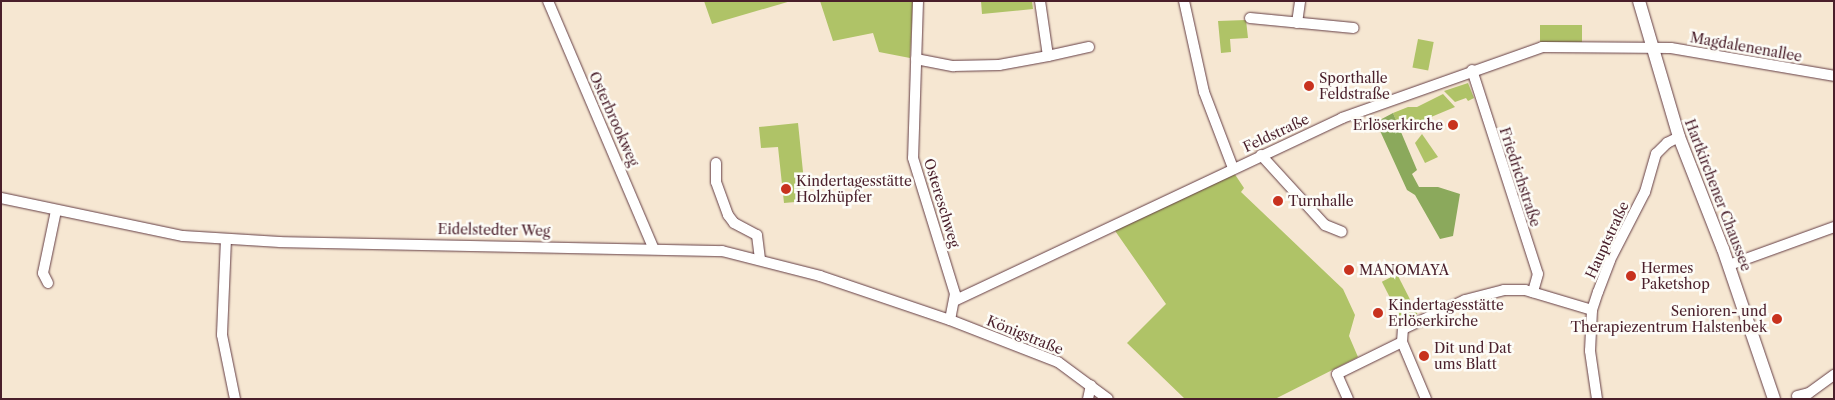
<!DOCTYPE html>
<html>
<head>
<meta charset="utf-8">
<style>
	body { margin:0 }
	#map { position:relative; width:1835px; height:400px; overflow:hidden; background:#f6e7d2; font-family:"Libre Caslon Text",serif }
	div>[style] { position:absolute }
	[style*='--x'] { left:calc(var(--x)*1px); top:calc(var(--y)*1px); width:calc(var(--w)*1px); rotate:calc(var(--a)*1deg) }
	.green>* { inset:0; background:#afc367; transform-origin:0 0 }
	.forest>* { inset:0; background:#8ba95c }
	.roads { filter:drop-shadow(0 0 1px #643d44) drop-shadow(0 0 1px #643d44) }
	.minor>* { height:10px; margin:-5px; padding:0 5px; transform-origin:5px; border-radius:5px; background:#fff }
	.major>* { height:12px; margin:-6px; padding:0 6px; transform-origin:6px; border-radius:6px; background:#fff }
	.dots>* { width:14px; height:14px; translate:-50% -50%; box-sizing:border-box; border:2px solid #fdfcf7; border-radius:50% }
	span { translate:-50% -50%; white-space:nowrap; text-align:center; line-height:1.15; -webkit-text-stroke:5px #fdfcf7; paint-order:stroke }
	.street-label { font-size:14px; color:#4a1f2b }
	.poi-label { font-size:14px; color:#4a1f2b }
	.left { translate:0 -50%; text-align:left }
	.right { translate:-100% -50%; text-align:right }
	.frame { position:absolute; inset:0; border:2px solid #4a1f2b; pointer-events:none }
</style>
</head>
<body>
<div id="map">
	<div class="green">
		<i style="clip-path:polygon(704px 1px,791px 1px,712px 24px)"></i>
		<i style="clip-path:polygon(820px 1px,913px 1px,910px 58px,879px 52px,873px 33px,833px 41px)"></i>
		<i style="clip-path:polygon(981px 1px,1032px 1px,1033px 9px,982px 14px)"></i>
		<i style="clip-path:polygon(1246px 20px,1248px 38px,1230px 39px,1231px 52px,1221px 53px,1218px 21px)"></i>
		<i style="left:1540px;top:25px;width:42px;height:19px"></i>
		<i style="left:1418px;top:39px;width:16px;height:29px;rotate:11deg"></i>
		<i style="clip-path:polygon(1468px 83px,1474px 98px,1468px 101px,1466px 98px,1455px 102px,1444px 91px)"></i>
		<i style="clip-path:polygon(1443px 94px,1455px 107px,1400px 130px,1393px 113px,1408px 107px,1417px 107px)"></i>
		<i style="clip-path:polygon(798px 123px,806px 201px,784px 203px,778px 147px,761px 148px,759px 127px)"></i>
		<i style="clip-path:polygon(1422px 134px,1438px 157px,1425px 163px,1415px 143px)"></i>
		<i style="clip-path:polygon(1232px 170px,1244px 188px,1241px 192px,1343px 289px,1355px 315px,1349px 336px,1358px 357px,1275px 399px,1185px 399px,1127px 343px,1166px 304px,1111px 225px)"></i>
		<i style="left:1397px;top:274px;width:45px;height:17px;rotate:63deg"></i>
	</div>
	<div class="forest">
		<i style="clip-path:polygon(1393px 113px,1417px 170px,1412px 174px,1419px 187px,1438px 187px,1460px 194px,1453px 236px,1440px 239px,1415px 195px,1407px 190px,1376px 122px)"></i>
	</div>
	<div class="roads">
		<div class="minor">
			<i style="--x:548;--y:1;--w:267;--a:66.9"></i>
			<i style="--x:918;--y:1;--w:157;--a:91.8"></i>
			<i style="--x:913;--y:158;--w:142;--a:72.8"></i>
			<i style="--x:955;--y:294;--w:26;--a:101"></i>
			<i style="--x:1184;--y:1;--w:93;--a:77.6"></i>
			<i style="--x:1204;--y:92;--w:81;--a:69.1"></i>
			<i style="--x:1250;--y:18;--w:104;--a:5.5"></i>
			<i style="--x:1297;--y:23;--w:22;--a:-82"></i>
			<i style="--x:1048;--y:56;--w:42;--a:-12.4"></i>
			<i style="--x:916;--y:59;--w:38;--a:11"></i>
			<i style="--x:953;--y:66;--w:46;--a:-1.2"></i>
			<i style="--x:999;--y:65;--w:50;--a:-10.4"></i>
			<i style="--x:1048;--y:56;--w:56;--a:-98.3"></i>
			<i style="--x:1472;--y:70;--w:214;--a:72.1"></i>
			<i style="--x:1538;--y:274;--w:19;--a:106"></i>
			<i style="--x:1261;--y:155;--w:95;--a:47.6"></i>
			<i style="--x:1325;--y:225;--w:18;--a:22"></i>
			<i style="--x:716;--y:163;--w:19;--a:90"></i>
			<i style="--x:716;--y:182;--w:35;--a:70"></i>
			<i style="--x:728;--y:215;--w:10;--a:53"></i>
			<i style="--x:734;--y:223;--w:26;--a:28"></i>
			<i style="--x:757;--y:235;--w:25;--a:83"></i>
			<i style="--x:1;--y:198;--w:186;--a:11.8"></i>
			<i style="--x:183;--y:236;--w:97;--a:3.5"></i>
			<i style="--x:280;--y:242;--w:442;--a:1.2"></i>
			<i style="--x:722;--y:251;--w:101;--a:14.3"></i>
			<i style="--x:820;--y:276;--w:137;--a:18.7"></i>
			<i style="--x:950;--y:320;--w:116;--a:21.3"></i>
			<i style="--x:1058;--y:362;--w:62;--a:36.5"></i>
			<i style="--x:226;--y:239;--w:96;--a:92.4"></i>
			<i style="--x:222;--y:335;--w:65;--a:78.5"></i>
			<i style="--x:1729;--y:265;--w:112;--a:-19.9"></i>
			<i style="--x:48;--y:283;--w:11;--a:-117"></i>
			<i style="--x:43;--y:273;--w:63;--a:-78.2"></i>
			<i style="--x:956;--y:300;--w:427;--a:-25.2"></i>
			<i style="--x:1342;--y:118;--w:212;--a:-19.5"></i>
			<i style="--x:1542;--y:47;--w:129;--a:0.4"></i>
			<i style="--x:1671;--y:48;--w:165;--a:9.7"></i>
			<i style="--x:1797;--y:396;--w:12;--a:-14"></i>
			<i style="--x:1809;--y:393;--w:31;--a:-36"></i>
			<i style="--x:1088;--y:399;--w:14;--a:-78"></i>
			<i style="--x:1348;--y:399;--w:27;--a:-114"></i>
			<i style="--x:1337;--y:374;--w:72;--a:-26.2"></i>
			<i style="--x:1426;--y:399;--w:62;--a:-112.8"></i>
			<i style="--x:1402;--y:342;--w:13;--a:-86"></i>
			<i style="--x:1403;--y:329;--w:68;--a:-25.1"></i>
			<i style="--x:1465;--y:300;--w:40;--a:-14.4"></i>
			<i style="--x:1504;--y:290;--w:21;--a:0"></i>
			<i style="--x:1525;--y:290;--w:70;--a:16.6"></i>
			<i style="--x:1597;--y:399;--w:49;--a:-98.3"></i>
			<i style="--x:1590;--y:351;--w:41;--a:-87.2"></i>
			<i style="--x:1592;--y:310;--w:19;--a:-72"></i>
			<i style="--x:1598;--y:292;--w:34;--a:-69"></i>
			<i style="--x:1610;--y:260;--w:76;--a:-62.8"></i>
			<i style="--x:1645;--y:192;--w:40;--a:-74"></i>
			<i style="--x:1656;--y:154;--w:16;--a:-45"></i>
			<i style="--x:1667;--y:143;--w:13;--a:-27"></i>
		</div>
		<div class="major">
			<i style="--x:1639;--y:1;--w:142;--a:73.6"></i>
			<i style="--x:1679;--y:137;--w:120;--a:68.6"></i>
			<i style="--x:1723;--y:249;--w:158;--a:71.2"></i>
		</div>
	</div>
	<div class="dots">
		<i style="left:1309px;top:86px;background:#c8321e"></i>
		<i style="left:1453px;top:125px;background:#c8321e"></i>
		<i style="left:786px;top:189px;background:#c8321e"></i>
		<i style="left:1278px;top:201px;background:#c8321e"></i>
		<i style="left:1349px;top:270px;background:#c8321e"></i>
		<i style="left:1631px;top:276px;background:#c8321e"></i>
		<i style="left:1378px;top:313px;background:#c8321e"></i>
		<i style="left:1777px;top:319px;background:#c8321e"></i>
		<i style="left:1424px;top:356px;background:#c8321e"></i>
	</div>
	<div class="street-label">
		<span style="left:1746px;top:47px;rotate:10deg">Magdalenenallee</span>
		<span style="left:614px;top:119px;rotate:66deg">Osterbrookweg</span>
		<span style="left:1276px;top:133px;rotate:-25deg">Feldstraße</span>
		<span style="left:1520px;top:177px;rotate:72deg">Friedrichstraße</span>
		<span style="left:1718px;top:195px;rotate:69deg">Hartkirchener Chaussee</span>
		<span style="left:942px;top:203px;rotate:73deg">Ostereschweg</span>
		<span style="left:494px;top:230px;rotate:1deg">Eidelstedter Weg</span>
		<span style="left:1607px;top:240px;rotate:-65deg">Hauptstraße</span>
		<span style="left:1025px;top:335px;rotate:22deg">Königstraße</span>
	</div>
	<div class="poi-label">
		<span class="left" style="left:1319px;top:86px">Sporthalle<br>Feldstraße</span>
		<span class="right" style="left:1443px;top:125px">Erlöserkirche</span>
		<span class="left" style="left:796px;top:189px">Kindertagesstätte<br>Holzhüpfer</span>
		<span class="left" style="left:1288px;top:201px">Turnhalle</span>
		<span class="left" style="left:1641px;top:276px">Hermes<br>Paketshop</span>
		<span class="left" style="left:1359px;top:270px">MANOMAYA</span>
		<span class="left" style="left:1388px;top:313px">Kindertagesstätte<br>Erlöserkirche</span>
		<span class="right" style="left:1767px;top:319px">Senioren- und<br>Therapiezentrum Halstenbek</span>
		<span class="left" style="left:1434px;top:356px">Dit und Dat<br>ums Blatt</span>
	</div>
	<div class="frame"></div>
</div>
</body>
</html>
